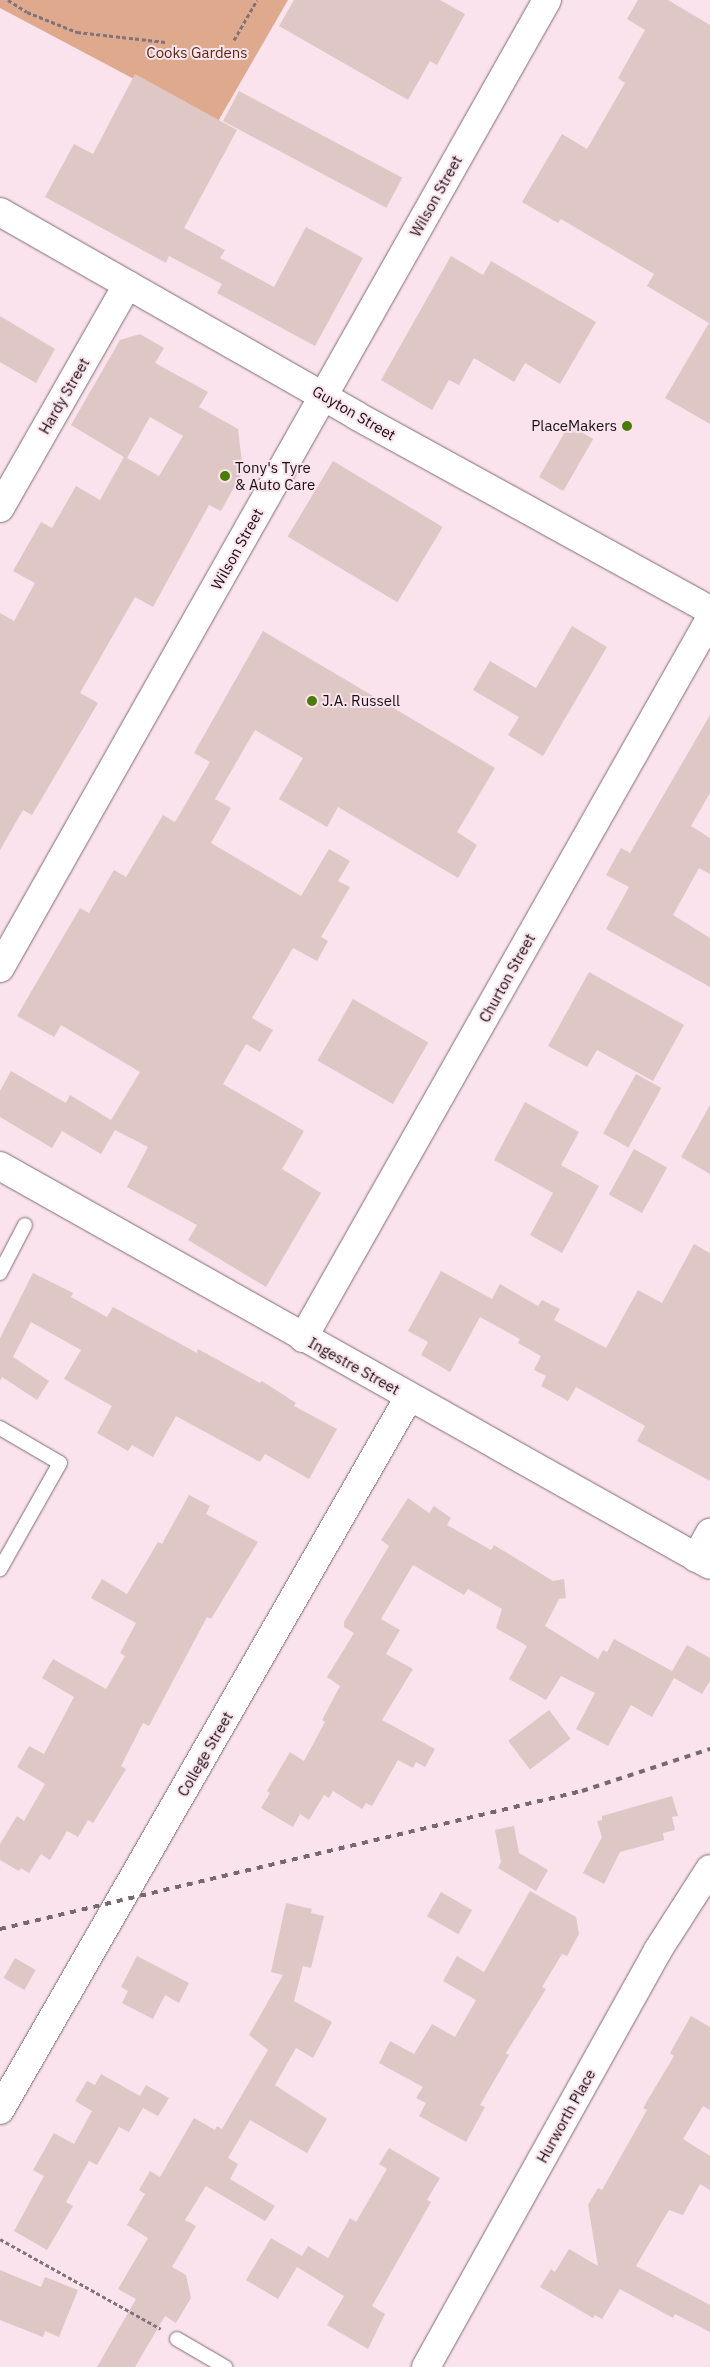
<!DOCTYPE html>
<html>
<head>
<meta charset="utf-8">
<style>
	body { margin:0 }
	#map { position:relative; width:710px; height:2367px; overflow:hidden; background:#fae3ec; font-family:"IBM Plex Sans",sans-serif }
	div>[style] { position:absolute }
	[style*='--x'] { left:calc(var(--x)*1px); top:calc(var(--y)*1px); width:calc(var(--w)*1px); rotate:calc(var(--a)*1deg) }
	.green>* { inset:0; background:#dfa98e }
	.building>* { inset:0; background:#dfc7c6; transform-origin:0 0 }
	.path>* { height:3px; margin-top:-1.5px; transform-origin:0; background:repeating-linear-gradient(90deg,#827379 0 4px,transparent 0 6.5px) }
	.roads { filter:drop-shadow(0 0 1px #806c74) drop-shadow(0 0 1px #806c74) }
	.lane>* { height:14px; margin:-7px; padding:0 7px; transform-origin:7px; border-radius:7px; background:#fff }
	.street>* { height:28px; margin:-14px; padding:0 14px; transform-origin:14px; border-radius:14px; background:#fff }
	.secondary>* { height:28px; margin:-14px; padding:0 14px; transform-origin:14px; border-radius:14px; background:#fff }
	.rail>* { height:4px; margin-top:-2px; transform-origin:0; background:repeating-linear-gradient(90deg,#76686e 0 6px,transparent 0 12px) }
	.dots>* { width:14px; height:14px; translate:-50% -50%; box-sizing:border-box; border:2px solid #fae3ec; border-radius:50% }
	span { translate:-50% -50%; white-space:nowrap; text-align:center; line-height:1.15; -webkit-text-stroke:4px #fae3ec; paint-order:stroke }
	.park-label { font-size:15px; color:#572a11 }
	.street-label { font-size:15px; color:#181013 }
	.poi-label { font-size:15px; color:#181013 }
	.right { translate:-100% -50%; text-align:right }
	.left { translate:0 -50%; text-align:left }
</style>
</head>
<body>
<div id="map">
	<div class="green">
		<i style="clip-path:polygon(0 0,288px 0,217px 123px,0 8px)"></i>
	</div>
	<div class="building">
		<i style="clip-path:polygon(294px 0,440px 0,465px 14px,437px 65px,430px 61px,408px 100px,279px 26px)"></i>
		<i style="clip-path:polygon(638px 0,668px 0,710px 25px,710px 424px,665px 398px,709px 323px,647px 286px,654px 274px,561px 219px,558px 223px,522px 202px,562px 134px,587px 149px,625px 83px,618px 78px,645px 30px,627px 19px)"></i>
		<i style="clip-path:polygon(135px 74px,237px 130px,184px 228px,225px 250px,220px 258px,274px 287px,306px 227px,363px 258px,315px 346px,217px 293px,222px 284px,169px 256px,166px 263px,45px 197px,74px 144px,93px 154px)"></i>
		<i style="left:239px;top:91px;width:185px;height:34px;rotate:28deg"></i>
		<i style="clip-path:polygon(451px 256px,483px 275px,491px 261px,596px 322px,560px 384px,525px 363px,514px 382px,474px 358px,459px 385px,449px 380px,432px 410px,381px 380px)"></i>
		<i style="clip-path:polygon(0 316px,55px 349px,36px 383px,0 362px)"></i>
		<i style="clip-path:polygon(evenodd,140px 334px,164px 348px,155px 363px,208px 392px,199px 407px,238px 429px,243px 471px,221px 511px,209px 505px,153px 607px,135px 597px,80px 693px,98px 703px,32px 815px,23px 810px,0 850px,0 613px,14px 621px,35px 583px,13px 571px,41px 522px,52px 528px,76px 486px,100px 500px,124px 457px,71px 425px,120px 340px,140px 334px,150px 417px,183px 436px,159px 476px,127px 458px,150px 417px)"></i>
		<i style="left:569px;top:425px;width:28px;height:60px;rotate:30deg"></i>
		<i style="left:333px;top:461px;width:128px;height:88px;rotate:31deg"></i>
		<i style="clip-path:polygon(572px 626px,607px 647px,543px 756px,508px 735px,519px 717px,473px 690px,490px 661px,536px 688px)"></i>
		<i style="clip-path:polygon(263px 631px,495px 768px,457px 832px,477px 845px,458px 878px,338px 807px,327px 827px,279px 799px,303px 758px,255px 730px,215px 799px,231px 808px,211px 843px,301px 896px,329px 849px,350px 861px,338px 881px,350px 887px,321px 937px,328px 941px,317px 961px,293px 948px,252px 1018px,273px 1030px,260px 1052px,246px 1044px,223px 1084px,304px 1131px,282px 1169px,321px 1193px,266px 1287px,188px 1240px,197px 1225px,127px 1187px,148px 1147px,115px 1130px,101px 1154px,62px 1131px,52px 1148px,0 1117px,0 1091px,11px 1071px,66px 1103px,70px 1095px,111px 1120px,140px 1072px,61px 1025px,54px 1037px,17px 1016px,80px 908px,89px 913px,114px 870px,126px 877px,163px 815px,175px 822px,210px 762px,194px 753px)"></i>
		<i style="clip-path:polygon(710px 715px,710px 793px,691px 826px,710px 838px,710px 874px,699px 868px,673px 915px,710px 938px,710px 987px,606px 929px,629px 887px,606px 875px,621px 848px,630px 853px)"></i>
		<i style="clip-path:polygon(589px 972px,684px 1025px,653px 1081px,597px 1050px,587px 1067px,548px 1046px)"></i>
		<i style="left:353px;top:999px;width:87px;height:71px;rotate:30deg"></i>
		<i style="left:636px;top:1074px;width:29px;height:68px;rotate:29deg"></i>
		<i style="clip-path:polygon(525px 1102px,579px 1132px,561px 1165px,599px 1186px,562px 1253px,530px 1235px,553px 1193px,494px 1160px)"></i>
		<i style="clip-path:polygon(710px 1105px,710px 1174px,681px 1157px)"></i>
		<i style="left:634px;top:1149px;width:38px;height:52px;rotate:29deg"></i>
		<i style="clip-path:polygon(694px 1244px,710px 1253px,710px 1481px,637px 1441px,645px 1426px,576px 1387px,568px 1401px,541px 1386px,546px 1376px,534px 1370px,541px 1356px,518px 1343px,520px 1339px,480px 1317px,450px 1372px,421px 1355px,428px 1342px,408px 1331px,441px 1271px,492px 1299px,500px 1284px,538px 1306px,542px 1300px,560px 1309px,554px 1320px,606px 1348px,638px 1290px,662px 1303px)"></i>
		<i style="clip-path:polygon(33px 1273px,73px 1293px,71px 1297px,107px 1317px,113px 1307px,197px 1353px,198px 1349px,260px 1383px,262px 1381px,296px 1403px,294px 1406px,337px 1429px,309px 1479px,265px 1454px,260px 1462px,176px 1416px,153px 1457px,132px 1445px,128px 1451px,97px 1433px,112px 1406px,64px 1379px,81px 1350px,31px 1322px,13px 1357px,49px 1381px,37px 1400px,2px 1377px,0 1381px,0 1338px)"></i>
		<i style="clip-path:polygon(189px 1495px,210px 1506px,206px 1514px,258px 1542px,211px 1619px,207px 1617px,149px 1726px,143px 1723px,121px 1766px,126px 1769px,93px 1823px,88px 1820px,78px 1837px,67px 1831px,50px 1860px,41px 1854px,29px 1873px,21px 1868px,19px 1871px,0 1860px,0 1844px,17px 1816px,24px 1821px,45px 1784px,17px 1767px,29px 1746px,44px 1754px,74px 1697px,42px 1678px,53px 1659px,106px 1689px,125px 1656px,120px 1653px,136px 1623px,91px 1598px,102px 1579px,127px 1594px,158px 1542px,162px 1544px)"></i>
		<i style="clip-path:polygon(408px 1498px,429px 1513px,434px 1506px,451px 1518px,447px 1525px,491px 1550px,494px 1545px,553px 1581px,564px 1579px,566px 1598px,559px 1599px,545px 1626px,598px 1659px,603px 1650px,607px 1652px,614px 1639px,672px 1671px,687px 1645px,710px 1658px,710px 1681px,702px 1694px,674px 1678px,652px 1717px,631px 1705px,608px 1746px,576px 1729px,595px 1693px,561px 1676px,546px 1700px,509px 1679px,527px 1646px,496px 1628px,502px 1609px,468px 1589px,464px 1595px,413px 1565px,381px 1619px,400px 1630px,386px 1654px,413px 1669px,382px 1720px,435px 1749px,425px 1767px,416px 1762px,413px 1768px,398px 1760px,372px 1806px,366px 1803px,362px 1809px,333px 1791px,329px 1798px,324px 1795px,309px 1820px,300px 1814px,293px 1827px,261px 1808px,270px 1793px,267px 1791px,290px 1752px,304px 1761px,325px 1722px,322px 1720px,340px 1686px,327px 1677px,354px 1633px,344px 1627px,344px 1622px,389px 1546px,381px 1540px)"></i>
		<i style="left:549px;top:1710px;width:36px;height:51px;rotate:53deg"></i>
		<i style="clip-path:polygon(672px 1796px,678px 1816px,672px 1817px,675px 1830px,663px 1833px,664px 1840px,620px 1852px,604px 1884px,583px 1873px,602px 1837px,597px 1821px,602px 1820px,602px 1816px)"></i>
		<i style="clip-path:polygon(514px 1826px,519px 1853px,548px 1870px,536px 1891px,498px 1868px,501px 1862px,495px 1830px)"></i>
		<i style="clip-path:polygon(530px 1891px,576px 1917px,579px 1934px,567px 1956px,562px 1954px,542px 1987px,546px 1989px,506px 2053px,509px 2055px,480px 2105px,485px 2107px,466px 2142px,419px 2116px,426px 2103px,416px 2098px,423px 2087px,379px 2063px,390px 2041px,414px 2054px,432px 2024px,455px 2037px,476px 2000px,443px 1981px,457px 1956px,484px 1972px)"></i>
		<i style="left:441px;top:1892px;width:36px;height:28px;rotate:30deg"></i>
		<i style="clip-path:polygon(286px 1903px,312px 1909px,311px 1913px,324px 1916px,311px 1968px,303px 1966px,294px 2001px,332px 2022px,313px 2058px,296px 2048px,275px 2085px,327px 2119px,307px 2153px,250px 2120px,228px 2158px,238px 2164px,230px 2179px,275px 2206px,265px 2221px,206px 2186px,185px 2220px,196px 2226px,172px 2267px,186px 2275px,191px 2298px,176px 2323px,165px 2316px,135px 2367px,97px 2367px,136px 2299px,118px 2289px,148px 2238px,127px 2225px,145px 2194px,139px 2190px,150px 2171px,160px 2177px,194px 2118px,215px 2130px,217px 2126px,222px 2129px,268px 2050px,249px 2035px,283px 1975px,271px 1972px)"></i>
		<i style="clip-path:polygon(137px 1956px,189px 1983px,179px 2003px,165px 1995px,153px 2019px,122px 2003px,128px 1991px,121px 1987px)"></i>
		<i style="left:15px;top:1958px;width:24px;height:23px;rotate:30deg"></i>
		<i style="clip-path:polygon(691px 2016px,710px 2027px,710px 2110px,703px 2106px,683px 2139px,710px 2156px,710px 2190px,700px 2184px,683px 2215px,669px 2210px,636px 2266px,710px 2305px,710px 2332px,675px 2314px,673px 2318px,620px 2289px,602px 2319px,595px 2315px,593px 2318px,540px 2287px,551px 2269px,555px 2272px,569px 2249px,598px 2266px,588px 2205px,598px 2188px,602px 2190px,647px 2110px,643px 2108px,674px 2056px,670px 2053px)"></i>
		<i style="clip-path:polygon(101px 2074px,140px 2096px,146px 2085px,169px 2098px,158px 2116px,143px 2108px,129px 2132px,119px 2127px,97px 2165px,89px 2161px,66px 2202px,73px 2206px,47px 2250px,14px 2231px,44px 2176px,33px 2170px,54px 2133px,74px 2144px,92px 2111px,75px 2101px,87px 2081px,95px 2085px)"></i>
		<i style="clip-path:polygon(389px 2148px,440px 2178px,427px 2200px,431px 2202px,372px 2306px,385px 2314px,368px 2349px,327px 2325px,344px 2296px,297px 2267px,278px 2299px,246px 2280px,271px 2238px,302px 2256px,308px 2246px,328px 2258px,350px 2218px,356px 2222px,387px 2169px,379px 2164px)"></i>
		<i style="clip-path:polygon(0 2270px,41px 2287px,45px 2277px,78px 2290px,59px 2337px,45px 2331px,43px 2337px,0 2320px)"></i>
	</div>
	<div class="path">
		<i style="--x:8;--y:0;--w:22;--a:32"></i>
		<i style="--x:27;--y:12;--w:54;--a:21.8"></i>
		<i style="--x:77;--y:32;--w:89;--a:6.5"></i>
		<i style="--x:234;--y:40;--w:46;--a:-60.1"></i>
		<i style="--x:0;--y:2239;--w:184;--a:29.2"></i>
	</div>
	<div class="roads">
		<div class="lane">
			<i style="--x:0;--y:1273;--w:54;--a:-62.5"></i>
			<i style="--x:0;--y:1428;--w:69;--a:30.3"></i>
			<i style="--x:60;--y:1463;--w:122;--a:119.5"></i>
			<i style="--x:177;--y:2339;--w:56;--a:30.3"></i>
		</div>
		<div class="street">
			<i style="--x:0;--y:508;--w:257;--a:-60.3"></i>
			<i style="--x:0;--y:968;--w:1112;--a:-60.53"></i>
			<i style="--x:303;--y:1338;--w:826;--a:-60.49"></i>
			<i style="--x:696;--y:1558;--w:29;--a:-61"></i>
			<i style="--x:426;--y:2367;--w:477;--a:-60.9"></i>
			<i style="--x:658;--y:1950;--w:96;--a:-57.3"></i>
		</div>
		<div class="secondary">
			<i style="--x:0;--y:212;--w:411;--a:29.7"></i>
			<i style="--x:357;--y:416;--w:403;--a:28.8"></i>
			<i style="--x:0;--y:1166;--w:814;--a:29.33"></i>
			<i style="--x:0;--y:2110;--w:822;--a:-60.16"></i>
		</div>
	</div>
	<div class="rail">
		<i style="--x:0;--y:1929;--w:598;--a:-13.34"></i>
		<i style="--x:582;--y:1791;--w:135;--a:-18.2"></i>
	</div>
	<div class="dots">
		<i style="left:627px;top:426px;background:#4b7c08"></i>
		<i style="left:225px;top:476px;background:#4b7c08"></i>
		<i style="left:312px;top:701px;background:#4b7c08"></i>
	</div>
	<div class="park-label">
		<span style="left:197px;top:53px">Cooks Gardens</span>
	</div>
	<div class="street-label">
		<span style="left:436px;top:196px;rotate:-61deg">Wilson Street</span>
		<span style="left:64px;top:396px;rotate:-60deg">Hardy Street</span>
		<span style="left:354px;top:413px;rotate:30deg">Guyton Street</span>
		<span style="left:237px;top:549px;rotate:-61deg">Wilson Street</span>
		<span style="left:507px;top:978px;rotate:-61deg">Churton Street</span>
		<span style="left:354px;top:1366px;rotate:29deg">Ingestre Street</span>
		<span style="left:205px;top:1754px;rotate:-60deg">College Street</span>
		<span style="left:566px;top:2116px;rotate:-61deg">Hurworth Place</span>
	</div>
	<div class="poi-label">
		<span class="right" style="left:617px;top:426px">PlaceMakers</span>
		<span class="left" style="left:235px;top:476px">Tony's Tyre<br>&amp; Auto Care</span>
		<span class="left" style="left:322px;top:701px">J.A. Russell</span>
	</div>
</div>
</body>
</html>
